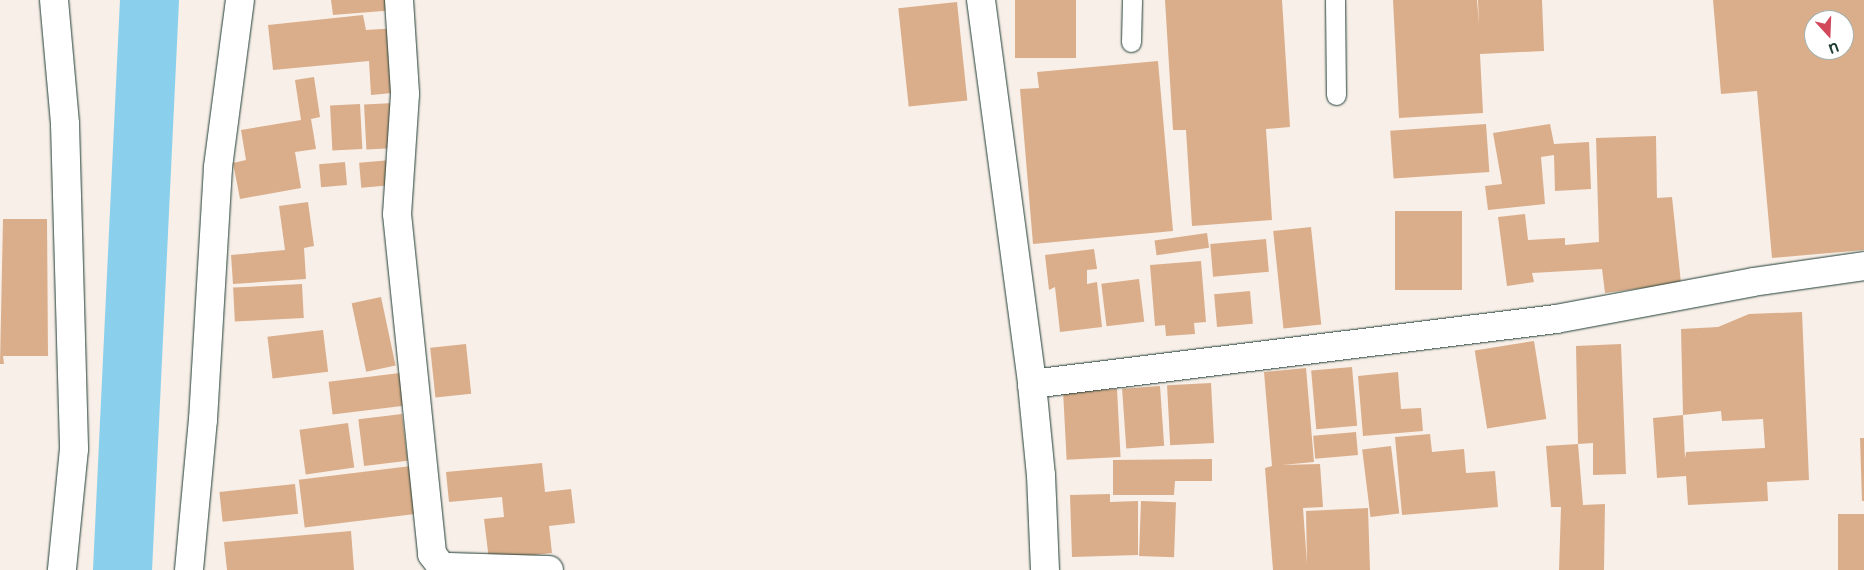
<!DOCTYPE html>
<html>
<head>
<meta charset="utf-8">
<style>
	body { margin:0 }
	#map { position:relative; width:1864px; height:570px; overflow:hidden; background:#f8efe8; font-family:Mali,sans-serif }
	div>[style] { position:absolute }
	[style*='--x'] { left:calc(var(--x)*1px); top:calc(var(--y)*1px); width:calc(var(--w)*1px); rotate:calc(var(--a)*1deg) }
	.river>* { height:59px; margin:-29.5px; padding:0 29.5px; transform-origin:29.5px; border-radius:29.5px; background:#8ad0ec }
	.building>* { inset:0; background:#daae8b; transform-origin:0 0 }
	.roads { filter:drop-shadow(0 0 1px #1f3d34) drop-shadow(0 0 1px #1f3d34) }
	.lane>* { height:19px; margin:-9.5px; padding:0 9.5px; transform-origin:9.5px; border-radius:9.5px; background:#fff }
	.street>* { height:28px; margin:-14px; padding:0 14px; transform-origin:14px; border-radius:14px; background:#fff }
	span { translate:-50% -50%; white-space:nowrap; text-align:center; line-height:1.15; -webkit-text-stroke:4.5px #fff; paint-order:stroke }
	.north { position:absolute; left:1804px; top:10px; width:50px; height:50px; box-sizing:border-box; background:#fff; border:1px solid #a5b1ae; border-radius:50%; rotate:160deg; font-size:14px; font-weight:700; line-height:20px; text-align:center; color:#1f3d34 }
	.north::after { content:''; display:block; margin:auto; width:18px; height:22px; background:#d1495b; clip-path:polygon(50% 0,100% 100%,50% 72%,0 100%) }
</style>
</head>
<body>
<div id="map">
	<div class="river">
		<i style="--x:122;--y:570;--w:571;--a:-87.29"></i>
	</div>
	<div class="building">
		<i style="clip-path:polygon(331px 0,394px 0,395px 10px,333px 15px)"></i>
		<i style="left:1015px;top:0;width:61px;height:58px"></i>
		<i style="clip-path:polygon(1165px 0,1282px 0,1290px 127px,1266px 129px,1272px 220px,1192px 226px,1186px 130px,1173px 130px)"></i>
		<i style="clip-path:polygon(1393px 0,1477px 0,1479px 25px,1478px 0,1542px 0,1544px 51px,1480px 54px,1483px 113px,1399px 118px)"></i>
		<i style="clip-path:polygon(evenodd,1713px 0,1864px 0,1864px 250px,1772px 258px,1757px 91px,1721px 94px,1713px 0,1814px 20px,1844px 20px,1844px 50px,1814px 50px,1814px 20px)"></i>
		<i style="left:957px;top:2px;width:99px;height:59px;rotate:84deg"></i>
		<i style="clip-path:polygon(363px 15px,366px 30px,398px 28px,403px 92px,371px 95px,369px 61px,273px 70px,268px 25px)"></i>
		<i style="clip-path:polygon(1158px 61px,1173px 231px,1033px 244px,1020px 89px,1039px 88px,1037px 72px)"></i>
		<i style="clip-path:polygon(314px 77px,320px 117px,311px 119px,316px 149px,295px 152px,301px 188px,240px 199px,233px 163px,246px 160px,241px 130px,301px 120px,295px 80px)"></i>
		<i style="left:394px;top:103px;width:45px;height:30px;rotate:87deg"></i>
		<i style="left:360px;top:104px;width:45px;height:30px;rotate:87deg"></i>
		<i style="left:1486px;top:124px;width:48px;height:96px;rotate:86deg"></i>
		<i style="clip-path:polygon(1550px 124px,1554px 144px,1589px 142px,1591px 189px,1555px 191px,1554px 155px,1541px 157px,1545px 204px,1488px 210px,1485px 186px,1502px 184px,1493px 133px)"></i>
		<i style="clip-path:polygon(1656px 136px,1657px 198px,1672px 197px,1681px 283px,1605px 293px,1602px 269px,1532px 273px,1534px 282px,1507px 286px,1498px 217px,1525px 214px,1528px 240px,1565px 238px,1565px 245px,1599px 242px,1596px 138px)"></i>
		<i style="left:391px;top:160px;width:25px;height:32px;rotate:85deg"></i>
		<i style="left:345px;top:162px;width:23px;height:26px;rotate:85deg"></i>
		<i style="clip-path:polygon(308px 202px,314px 246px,304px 248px,306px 279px,233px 284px,231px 255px,285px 250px,279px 206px)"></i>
		<i style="left:1395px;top:211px;width:67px;height:79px"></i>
		<i style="clip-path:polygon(3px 219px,47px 219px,48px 356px,3px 356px,4px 364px,0 364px)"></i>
		<i style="left:1311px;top:227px;width:98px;height:38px;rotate:84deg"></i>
		<i style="left:1207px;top:233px;width:15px;height:53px;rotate:82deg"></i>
		<i style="left:1266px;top:239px;width:33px;height:56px;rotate:85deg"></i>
		<i style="clip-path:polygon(1094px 249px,1097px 269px,1087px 270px,1087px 284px,1097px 282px,1102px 327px,1060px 332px,1055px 287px,1049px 290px,1045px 255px)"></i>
		<i style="clip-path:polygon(1201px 261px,1206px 322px,1194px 323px,1195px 334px,1166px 336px,1165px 325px,1155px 326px,1150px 265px)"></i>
		<i style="left:1139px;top:279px;width:43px;height:38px;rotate:83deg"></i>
		<i style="left:302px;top:284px;width:34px;height:69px;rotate:87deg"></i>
		<i style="left:1250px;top:291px;width:33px;height:36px;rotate:85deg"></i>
		<i style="left:381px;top:297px;width:70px;height:30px;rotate:78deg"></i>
		<i style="clip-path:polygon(1802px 312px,1809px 480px,1767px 482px,1768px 501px,1688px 505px,1686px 476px,1657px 478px,1653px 418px,1683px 415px,1685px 459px,1686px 452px,1765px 448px,1763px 419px,1722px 421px,1721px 411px,1683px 415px,1681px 329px,1718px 327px,1749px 314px)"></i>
		<i style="left:323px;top:330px;width:42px;height:56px;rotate:83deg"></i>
		<i style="left:1534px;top:341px;width:79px;height:60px;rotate:81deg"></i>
		<i style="left:466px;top:344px;width:50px;height:36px;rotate:84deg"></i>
		<i style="clip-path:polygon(1621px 344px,1626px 474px,1593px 475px,1593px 443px,1578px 444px,1576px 346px)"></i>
		<i style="left:1352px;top:367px;width:59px;height:41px;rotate:85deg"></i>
		<i style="clip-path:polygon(1306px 368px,1314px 462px,1282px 465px,1320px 464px,1323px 507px,1303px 508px,1307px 564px,1306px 511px,1368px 508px,1370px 570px,1273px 570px,1265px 468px,1272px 466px,1264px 372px)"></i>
		<i style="clip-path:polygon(1398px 372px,1401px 409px,1421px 408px,1423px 431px,1363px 436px,1358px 376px)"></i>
		<i style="left:400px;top:373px;width:33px;height:72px;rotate:83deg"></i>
		<i style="left:1211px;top:383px;width:60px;height:44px;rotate:87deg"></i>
		<i style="left:1160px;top:386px;width:60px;height:38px;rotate:86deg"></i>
		<i style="left:1117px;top:389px;width:68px;height:54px;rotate:87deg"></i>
		<i style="left:402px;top:414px;width:47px;height:44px;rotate:83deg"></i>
		<i style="left:348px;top:423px;width:45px;height:49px;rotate:82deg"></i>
		<i style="left:1356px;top:432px;width:23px;height:43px;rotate:85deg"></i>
		<i style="clip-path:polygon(1430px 434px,1432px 452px,1464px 449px,1466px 473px,1495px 471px,1498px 507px,1402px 515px,1395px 437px)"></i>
		<i style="clip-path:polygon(1860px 438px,1864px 438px,1864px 501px,1862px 501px)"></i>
		<i style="clip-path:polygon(1578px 444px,1583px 505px,1605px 504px,1604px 570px,1559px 570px,1561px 507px,1551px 507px,1546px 446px)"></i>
		<i style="left:1391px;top:446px;width:68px;height:29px;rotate:83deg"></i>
		<i style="clip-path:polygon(1212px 459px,1212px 481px,1175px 481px,1174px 495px,1113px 495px,1113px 460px)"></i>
		<i style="clip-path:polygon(542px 463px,545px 492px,571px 489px,575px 523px,549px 526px,552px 553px,489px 560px,484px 519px,504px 517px,502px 497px,449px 502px,446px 472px)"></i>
		<i style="left:411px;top:466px;width:48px;height:113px;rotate:83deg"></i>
		<i style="left:295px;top:484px;width:30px;height:76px;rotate:84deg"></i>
		<i style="clip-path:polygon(1110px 494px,1110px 502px,1138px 501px,1138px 555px,1072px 557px,1070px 495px)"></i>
		<i style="left:1141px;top:501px;width:35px;height:55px;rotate:2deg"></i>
		<i style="left:1838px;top:514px;width:26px;height:56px"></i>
		<i style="clip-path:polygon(351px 531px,354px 570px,227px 570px,224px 542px)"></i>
	</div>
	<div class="roads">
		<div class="lane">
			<i style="--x:1335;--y:0;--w:95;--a:89.4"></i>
			<i style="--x:1131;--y:42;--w:42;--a:-88.6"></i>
		</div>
		<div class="street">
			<i style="--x:54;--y:0;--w:124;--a:84.9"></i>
			<i style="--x:65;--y:124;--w:325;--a:88.4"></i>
			<i style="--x:74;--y:449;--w:122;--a:95.7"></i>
			<i style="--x:399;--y:0;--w:94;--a:86.3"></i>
			<i style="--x:405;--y:94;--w:120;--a:93.8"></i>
			<i style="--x:397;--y:214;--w:342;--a:84.1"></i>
			<i style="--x:432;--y:554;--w:15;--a:53"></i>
			<i style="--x:441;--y:566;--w:6;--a:9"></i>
			<i style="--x:447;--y:567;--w:102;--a:1.7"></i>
			<i style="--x:981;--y:0;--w:387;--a:82.4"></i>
			<i style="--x:1032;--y:384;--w:91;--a:84.4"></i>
			<i style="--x:1041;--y:475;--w:95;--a:87.6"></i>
			<i style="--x:1032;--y:384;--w:528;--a:-7.07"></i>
			<i style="--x:1556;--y:319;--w:200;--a:-10.6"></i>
			<i style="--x:1753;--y:282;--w:112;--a:-8.2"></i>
			<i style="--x:189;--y:570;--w:151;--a:-84.7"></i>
			<i style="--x:203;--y:420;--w:253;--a:-86.6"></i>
			<i style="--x:218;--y:167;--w:168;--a:-82.5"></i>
		</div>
	</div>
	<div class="north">U</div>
</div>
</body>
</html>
